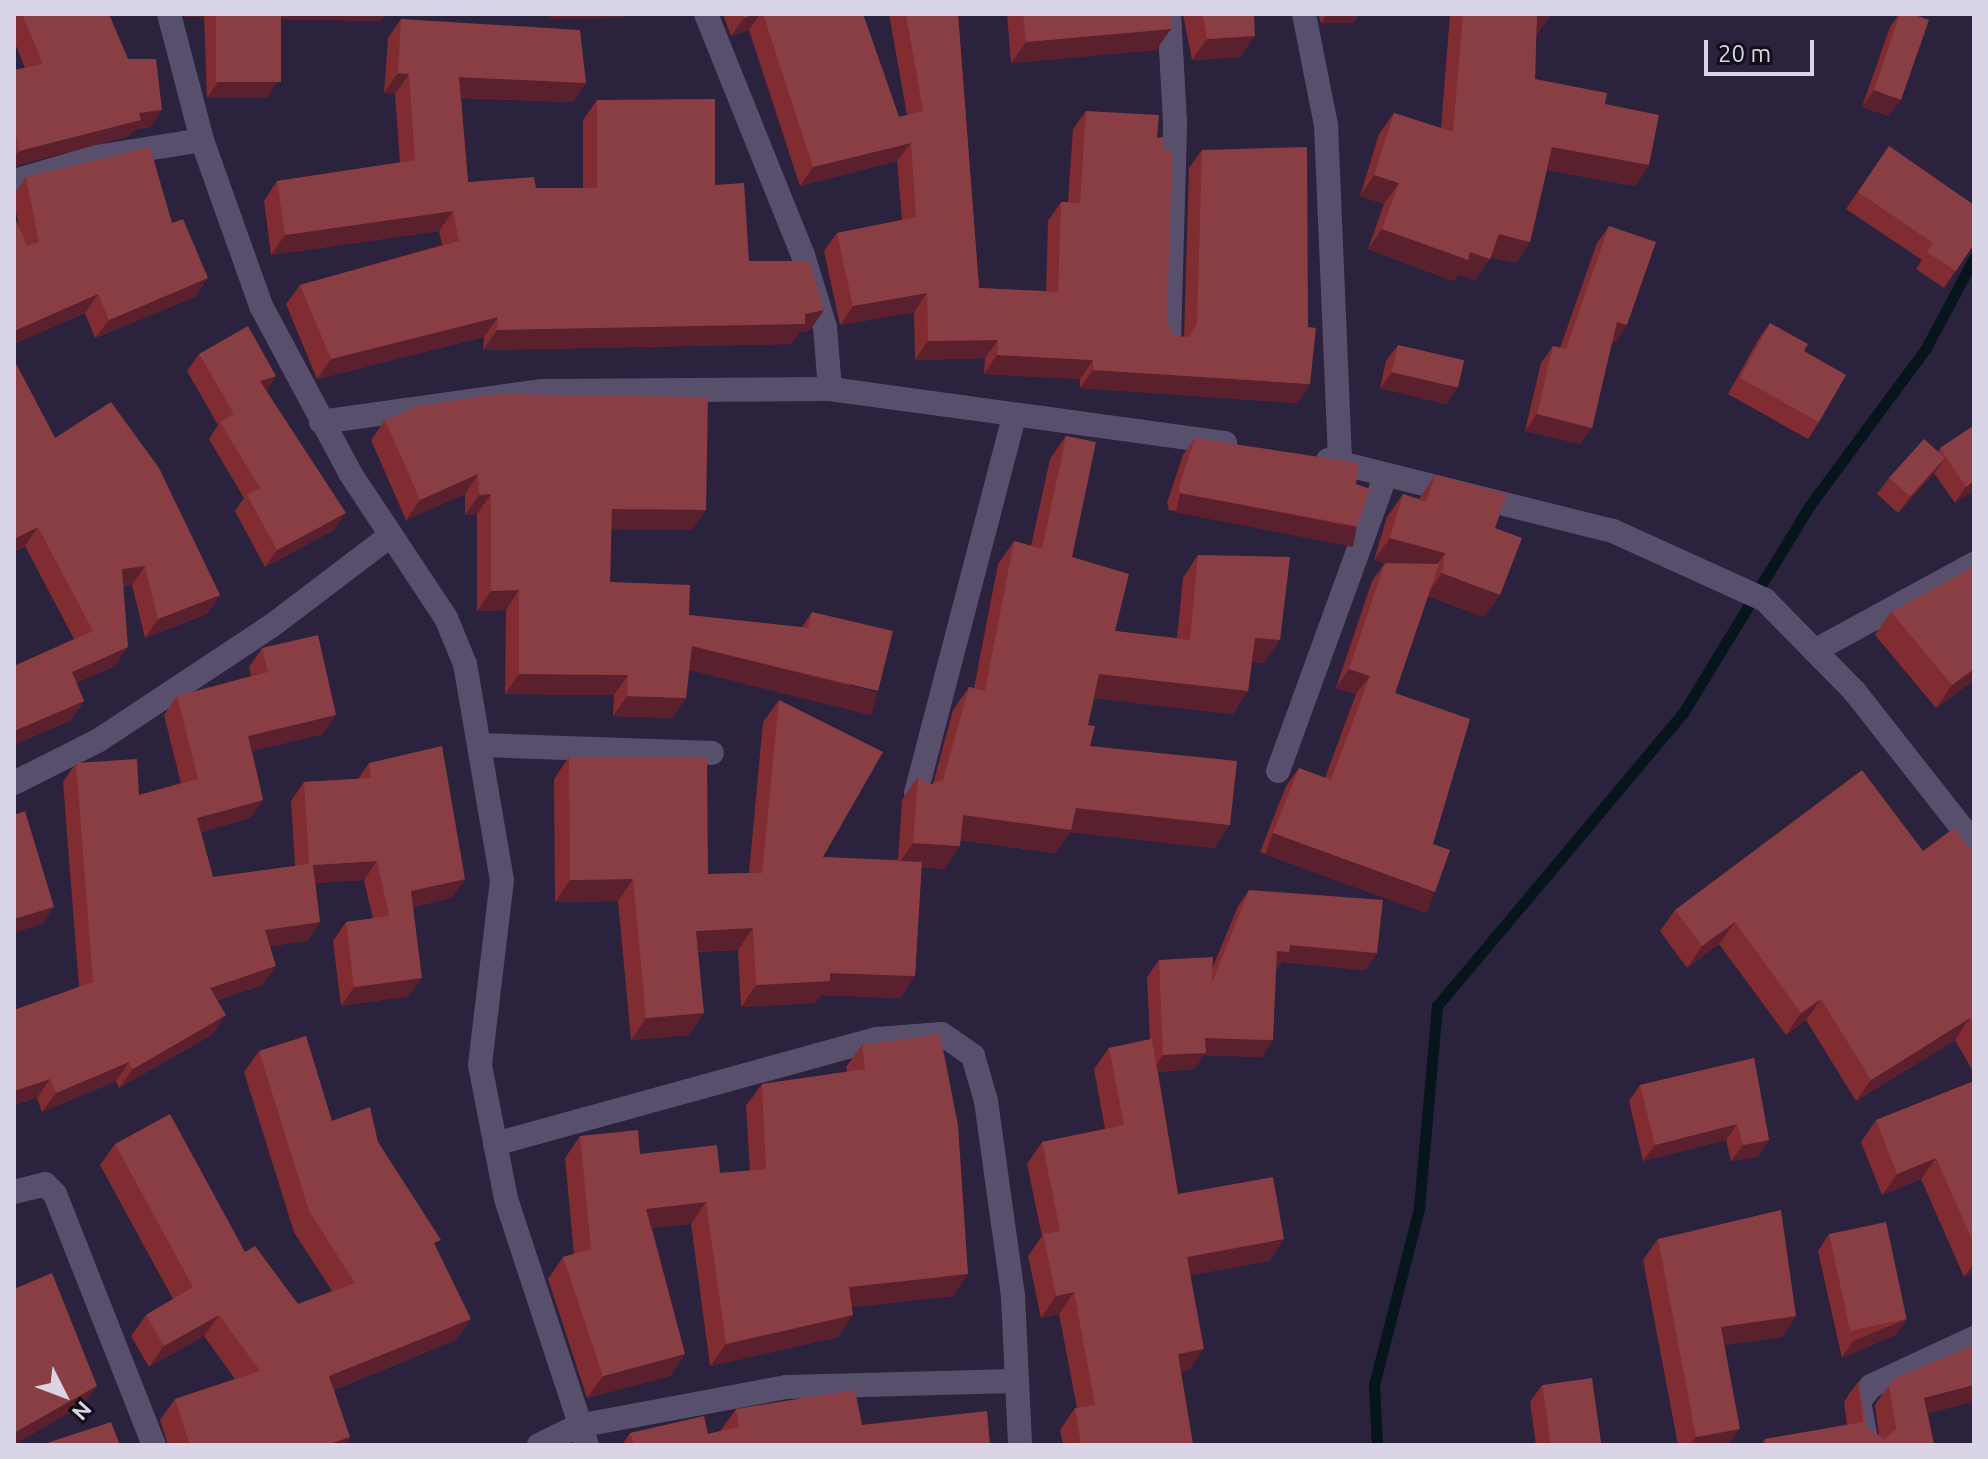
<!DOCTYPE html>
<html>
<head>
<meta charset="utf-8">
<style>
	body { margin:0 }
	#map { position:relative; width:1988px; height:1459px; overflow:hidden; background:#2b223d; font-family:Ubuntu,sans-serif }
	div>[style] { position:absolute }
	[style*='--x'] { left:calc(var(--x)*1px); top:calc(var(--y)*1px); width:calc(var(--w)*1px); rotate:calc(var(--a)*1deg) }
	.stream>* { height:11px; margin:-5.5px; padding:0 5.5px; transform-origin:5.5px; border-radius:5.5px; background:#05151b }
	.minor>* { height:24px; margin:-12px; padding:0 12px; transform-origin:12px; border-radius:12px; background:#584f6d }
	.wall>* { inset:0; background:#802c30 }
	.shaded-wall>* { inset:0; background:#5a202d; transform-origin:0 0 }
	.building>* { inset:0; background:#893e43; transform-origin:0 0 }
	span { translate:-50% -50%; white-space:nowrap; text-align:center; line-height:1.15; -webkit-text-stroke:7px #120e1a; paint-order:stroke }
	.frame { position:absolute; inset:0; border:16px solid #dad5e6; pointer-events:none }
	.north { position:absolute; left:24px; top:1355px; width:80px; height:80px; -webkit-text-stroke:6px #120e1a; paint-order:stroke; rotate:132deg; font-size:22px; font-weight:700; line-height:32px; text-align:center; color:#dad5e6 }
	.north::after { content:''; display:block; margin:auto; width:28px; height:36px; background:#dad5e6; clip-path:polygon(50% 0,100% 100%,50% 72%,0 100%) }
	.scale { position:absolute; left:1704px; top:40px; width:110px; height:36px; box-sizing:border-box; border:4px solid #dad5e6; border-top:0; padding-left:10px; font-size:24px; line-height:28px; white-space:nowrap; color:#dad5e6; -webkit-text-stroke:6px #120e1a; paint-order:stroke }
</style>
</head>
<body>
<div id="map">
	<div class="stream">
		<i style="--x:1377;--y:1445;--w:60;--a:-92.9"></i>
		<i style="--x:1374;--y:1385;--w:183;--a:-75.7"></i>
		<i style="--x:1419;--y:1208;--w:203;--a:-84.9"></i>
		<i style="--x:1437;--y:1006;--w:383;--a:-50"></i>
		<i style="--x:1683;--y:713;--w:244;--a:-58.6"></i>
		<i style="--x:1810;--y:505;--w:195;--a:-53.5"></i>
		<i style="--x:1926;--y:348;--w:102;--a:-61.9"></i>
	</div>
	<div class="minor">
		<i style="--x:169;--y:14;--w:130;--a:75.3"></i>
		<i style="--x:202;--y:140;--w:176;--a:70.4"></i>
		<i style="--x:261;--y:306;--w:189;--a:61.9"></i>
		<i style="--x:350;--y:473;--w:174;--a:56.5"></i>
		<i style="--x:446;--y:618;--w:50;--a:67.6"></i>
		<i style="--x:465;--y:664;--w:219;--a:80.3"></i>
		<i style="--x:502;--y:880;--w:186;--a:96.8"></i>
		<i style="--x:480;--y:1065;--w:136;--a:79"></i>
		<i style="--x:506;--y:1199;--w:259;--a:71.8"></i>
		<i style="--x:706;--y:14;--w:260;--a:68.1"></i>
		<i style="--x:803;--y:255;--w:75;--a:73"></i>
		<i style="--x:825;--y:327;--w:62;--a:85.4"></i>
		<i style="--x:1304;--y:14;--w:113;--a:78.8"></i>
		<i style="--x:1326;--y:125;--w:337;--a:87.6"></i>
		<i style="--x:14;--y:181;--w:85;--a:-16.3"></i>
		<i style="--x:96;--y:157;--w:107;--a:-9.1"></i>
		<i style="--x:1169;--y:342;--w:221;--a:-88.4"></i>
		<i style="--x:1175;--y:121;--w:107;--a:-93.2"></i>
		<i style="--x:321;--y:422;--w:222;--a:-8"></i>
		<i style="--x:541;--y:391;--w:289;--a:-0.4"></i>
		<i style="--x:830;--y:389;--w:399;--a:7.8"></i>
		<i style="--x:1328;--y:460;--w:294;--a:14"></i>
		<i style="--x:1613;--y:531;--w:167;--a:24.4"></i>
		<i style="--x:1765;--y:600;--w:129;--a:45.6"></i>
		<i style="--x:1855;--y:692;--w:192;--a:51.8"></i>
		<i style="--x:1816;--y:650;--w:180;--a:-28.6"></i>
		<i style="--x:482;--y:745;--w:230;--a:2"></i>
		<i style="--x:1278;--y:771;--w:315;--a:-70"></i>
		<i style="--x:14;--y:783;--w:95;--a:-26.8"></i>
		<i style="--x:99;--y:740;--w:205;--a:-33.5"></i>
		<i style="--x:270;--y:627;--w:152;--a:-37.2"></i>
		<i style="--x:916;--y:793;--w:390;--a:-75.4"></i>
		<i style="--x:495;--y:1144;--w:396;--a:-15.4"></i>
		<i style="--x:877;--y:1039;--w:65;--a:-4.4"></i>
		<i style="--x:942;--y:1034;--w:38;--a:35"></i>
		<i style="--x:973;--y:1056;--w:47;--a:73.9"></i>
		<i style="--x:986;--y:1101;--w:197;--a:82.1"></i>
		<i style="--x:1013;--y:1296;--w:149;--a:87.3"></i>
		<i style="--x:14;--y:1192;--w:32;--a:-14"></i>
		<i style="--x:45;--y:1184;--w:14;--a:45"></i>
		<i style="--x:55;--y:1194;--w:270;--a:68.5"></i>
		<i style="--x:539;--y:1445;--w:43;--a:-26"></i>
		<i style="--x:578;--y:1426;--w:213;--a:-10.6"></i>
		<i style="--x:787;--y:1387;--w:228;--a:-1.5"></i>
		<i style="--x:1867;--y:1445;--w:45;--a:-100.3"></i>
		<i style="--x:1859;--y:1401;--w:19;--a:-51"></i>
		<i style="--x:1871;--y:1386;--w:114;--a:-25"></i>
	</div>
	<div class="wall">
		<i style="clip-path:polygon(14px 14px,109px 14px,151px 127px,135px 129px,129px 136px,14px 166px,14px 70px,25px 68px,14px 41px)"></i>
		<i style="clip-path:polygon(184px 14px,385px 14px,381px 21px,281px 19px,267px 98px,207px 98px,204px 17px,185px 17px)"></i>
		<i style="clip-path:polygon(723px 14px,863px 14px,899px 117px,907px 115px,889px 14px,958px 14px,979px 288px,1046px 291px,1048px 221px,1061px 202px,1068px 202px,1073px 129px,1086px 111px,1157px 138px,1163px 151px,1167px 324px,1175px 336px,1184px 337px,1189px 168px,1202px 150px,1308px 327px,1310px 384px,1297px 403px,1080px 388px,1080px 379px,984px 374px,985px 358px,915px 360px,914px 312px,840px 325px,824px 251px,837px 233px,902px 220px,897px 161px,800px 186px,749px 30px,731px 36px)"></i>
		<i style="clip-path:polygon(1007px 14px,1171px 14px,1171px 29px,1156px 50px,1011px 63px)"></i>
		<i style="clip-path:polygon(1183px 14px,1254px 14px,1240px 57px,1192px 60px)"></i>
		<i style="clip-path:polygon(1318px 14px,1359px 14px,1353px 23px,1321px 23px)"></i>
		<i style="clip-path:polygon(1450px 14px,1550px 14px,1550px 16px,1536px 35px,1535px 79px,1605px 104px,1649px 165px,1635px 186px,1547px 170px,1530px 242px,1516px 263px,1491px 257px,1475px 280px,1458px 274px,1453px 281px,1368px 249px,1384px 204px,1360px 196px,1379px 134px,1394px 113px,1441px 128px)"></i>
		<i style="clip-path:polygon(1899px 14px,1912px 14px,1889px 116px,1862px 107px,1890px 27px)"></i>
		<i style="clip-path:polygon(401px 19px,586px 83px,573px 102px,461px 98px,468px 182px,536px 188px,583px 188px,583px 120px,597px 100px,715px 185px,749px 261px,824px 310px,810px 330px,800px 332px,791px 344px,483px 350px,484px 337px,317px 379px,286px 304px,300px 285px,442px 245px,439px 231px,271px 255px,264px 201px,277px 181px,400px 163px,395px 94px,384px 93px,388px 38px)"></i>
		<i style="clip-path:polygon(1889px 146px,1974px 244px,1944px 288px,1916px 269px,1922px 260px,1846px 209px)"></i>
		<i style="clip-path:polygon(26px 177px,172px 223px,195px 297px,95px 338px,85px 313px,14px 344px,19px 228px,14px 202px,14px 194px)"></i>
		<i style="clip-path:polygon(1609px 226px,1616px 342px,1612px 341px,1592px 428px,1580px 444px,1525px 431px,1541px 363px,1553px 346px,1560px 348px,1597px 243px)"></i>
		<i style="clip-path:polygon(1770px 323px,1804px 351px,1819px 422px,1808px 439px,1728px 394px,1758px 340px)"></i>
		<i style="clip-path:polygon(1398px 345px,1458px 387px,1446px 404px,1380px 388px,1386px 361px)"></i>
		<i style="clip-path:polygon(199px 354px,276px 376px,266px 391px,334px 530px,265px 567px,235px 511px,244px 498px,209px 439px,218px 425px,187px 371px)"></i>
		<i style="clip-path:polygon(14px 360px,55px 438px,220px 595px,207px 614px,145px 638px,132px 585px,124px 586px,115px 666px,76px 683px,84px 701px,71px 720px,14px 745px,14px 666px,74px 639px,25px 546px,14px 552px)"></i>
		<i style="clip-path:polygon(385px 420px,692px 530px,611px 529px,610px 582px,689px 615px,802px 627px,812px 612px,864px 711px,689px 668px,686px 698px,672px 718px,613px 716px,614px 695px,505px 694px,506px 610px,477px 611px,477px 514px,465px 515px,465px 494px,406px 520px,371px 440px)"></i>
		<i style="clip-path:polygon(1066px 436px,1072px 557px,1115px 631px,1177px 638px,1183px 578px,1198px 555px,1264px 663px,1252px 662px,1248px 691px,1233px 714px,1094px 698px,1088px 725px,1090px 746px,1230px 825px,1214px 848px,1070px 832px,1055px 853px,960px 840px,960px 846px,944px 869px,921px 867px,915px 976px,900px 998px,821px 995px,815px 1003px,741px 1007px,738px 950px,698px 952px,689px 1035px,631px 1040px,618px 901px,555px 902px,554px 779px,569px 757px,708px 874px,749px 873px,763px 722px,779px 700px,823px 857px,898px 860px,902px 800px,918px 777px,929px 785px,933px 784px,953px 710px,969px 687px,974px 688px,998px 564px,1014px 541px,1031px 546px,1050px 459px)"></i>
		<i style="clip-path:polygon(1195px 438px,1356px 484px,1357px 526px,1345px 543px,1169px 510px,1167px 503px,1183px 455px)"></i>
		<i style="clip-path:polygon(1940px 448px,1974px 490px,1955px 503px,1934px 473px,1898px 513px,1877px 494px,1889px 478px,1938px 452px)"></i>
		<i style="clip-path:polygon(1435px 475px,1495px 528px,1484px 617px,1428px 596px,1395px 693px,1433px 844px,1422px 911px,1260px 852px,1286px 786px,1299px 768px,1325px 778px,1356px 694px,1336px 688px,1372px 581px,1385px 563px,1374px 560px,1387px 517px,1403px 494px,1419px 499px)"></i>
		<i style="clip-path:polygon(1974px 568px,1974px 680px,1936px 708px,1875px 635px,1891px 612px)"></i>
		<i style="clip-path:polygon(262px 648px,323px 734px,252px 751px,263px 800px,250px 818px,201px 832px,213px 877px,295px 866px,291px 801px,304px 782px,358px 779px,369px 763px,465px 879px,451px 898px,413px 907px,409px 996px,341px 1006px,333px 941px,346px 922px,373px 919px,364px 880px,315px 883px,320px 922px,307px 941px,270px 946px,263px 985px,217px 1000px,213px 1034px,119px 1088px,116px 1081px,42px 1112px,37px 1098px,14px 1105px,14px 1010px,79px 987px,63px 782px,76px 763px,139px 795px,181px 783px,164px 715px,177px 696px,251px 676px,249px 667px)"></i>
		<i style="clip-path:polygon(1923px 851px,1974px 855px,1974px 1073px,1955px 1040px,1856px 1101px,1806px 1020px,1786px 1035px,1719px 944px,1687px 968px,1660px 931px,1675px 910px)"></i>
		<i style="clip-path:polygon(1249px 890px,1377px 953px,1365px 970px,1282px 962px,1276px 969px,1262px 1057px,1204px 1055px,1194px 1069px,1158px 1072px,1178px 1194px,1284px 1239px,1269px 1261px,1190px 1275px,1189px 1370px,1181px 1372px,1193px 1445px,1063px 1445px,1060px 1430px,1075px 1408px,1077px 1408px,1059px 1314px,1041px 1318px,1028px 1256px,1042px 1236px,1027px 1164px,1042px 1142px,1105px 1129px,1094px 1069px,1109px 1048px,1150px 1039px,1147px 977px,1159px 960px,1212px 969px,1238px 906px)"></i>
		<i style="clip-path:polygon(862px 1045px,953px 1296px,852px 1307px,838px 1337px,710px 1366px,691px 1224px,652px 1228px,685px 1354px,670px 1376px,587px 1398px,548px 1279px,563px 1257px,574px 1254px,565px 1158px,580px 1136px,640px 1154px,720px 1173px,750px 1171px,746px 1106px,762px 1084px,847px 1072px,846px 1067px)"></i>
		<i style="clip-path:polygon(259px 1051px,332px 1121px,378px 1142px,436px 1247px,456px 1340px,333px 1390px,345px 1445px,168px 1445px,160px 1420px,175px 1399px,235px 1379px,204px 1336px,149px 1367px,131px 1336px,146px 1315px,173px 1299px,100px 1165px,115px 1144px,245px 1252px,298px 1304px,332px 1291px,294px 1232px,244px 1072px)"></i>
		<i style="clip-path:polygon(1754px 1058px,1769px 1140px,1758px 1157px,1731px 1161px,1726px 1140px,1643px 1161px,1629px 1101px,1640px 1085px)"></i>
		<i style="clip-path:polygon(1974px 1081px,1974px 1273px,1964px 1277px,1921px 1179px,1882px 1195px,1861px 1142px,1876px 1120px)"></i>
		<i style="clip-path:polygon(1829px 1234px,1907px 1319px,1896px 1335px,1842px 1358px,1818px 1251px)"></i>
		<i style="clip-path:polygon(1658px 1239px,1796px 1316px,1782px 1337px,1725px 1345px,1728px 1445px,1678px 1445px,1643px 1260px)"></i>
		<i style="clip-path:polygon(1858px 1382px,1867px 1428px,1879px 1436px,1875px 1405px,1889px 1385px,1928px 1414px,1934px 1445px,1761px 1445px,1765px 1439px,1847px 1425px,1844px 1402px)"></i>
		<i style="clip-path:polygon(1542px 1385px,1601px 1445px,1536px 1445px,1530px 1402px)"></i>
		<i style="clip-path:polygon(736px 1409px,862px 1425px,990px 1445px,622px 1445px,630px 1433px,708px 1434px,720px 1431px)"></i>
	</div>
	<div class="shaded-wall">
		<i style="clip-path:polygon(187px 14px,206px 14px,204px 17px,185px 17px)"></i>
		<i style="clip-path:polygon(273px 14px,385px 14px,381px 21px,269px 19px)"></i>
		<i style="clip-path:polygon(551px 14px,625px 14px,623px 18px,548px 19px)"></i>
		<i style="clip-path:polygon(754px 14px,760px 14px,749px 30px,731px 36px,744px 18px)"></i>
		<i style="clip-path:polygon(1327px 14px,1359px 14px,1353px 23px,1321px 23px)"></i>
		<i style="clip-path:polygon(1537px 16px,1550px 16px,1535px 37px)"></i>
		<i style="clip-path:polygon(1171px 29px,1156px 50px,1011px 63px,1026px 42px)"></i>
		<i style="clip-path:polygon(1255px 36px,1240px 57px,1192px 60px,1207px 39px)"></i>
		<i style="clip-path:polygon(398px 73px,409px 74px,395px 94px,384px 93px)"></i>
		<i style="clip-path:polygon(459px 77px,586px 83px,573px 102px,445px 97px)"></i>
		<i style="clip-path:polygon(278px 81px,267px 98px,207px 98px,218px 82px)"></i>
		<i style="clip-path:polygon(1874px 90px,1901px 100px,1889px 116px,1862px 107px)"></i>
		<i style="clip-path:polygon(162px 110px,151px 127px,135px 129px,129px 136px,14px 166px,14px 158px,19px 151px,139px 113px)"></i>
		<i style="clip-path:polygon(911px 143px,897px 161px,800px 186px,813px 167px)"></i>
		<i style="clip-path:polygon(1552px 147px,1649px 165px,1635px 186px,1538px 168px)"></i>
		<i style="clip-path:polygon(1374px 175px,1399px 183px,1384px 204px,1360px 196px)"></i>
		<i style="clip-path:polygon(453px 211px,439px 231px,271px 255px,285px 235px)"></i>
		<i style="clip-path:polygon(1382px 229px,1470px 252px,1490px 259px,1475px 280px,1458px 274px,1453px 281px,1368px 249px)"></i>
		<i style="clip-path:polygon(1499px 234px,1530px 242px,1516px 263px,1484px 255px)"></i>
		<i style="clip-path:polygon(208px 278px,195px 297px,95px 338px,109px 320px)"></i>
		<i style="clip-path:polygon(927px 293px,914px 312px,840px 325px,853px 306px)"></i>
		<i style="clip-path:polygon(98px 294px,85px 313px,14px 344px,14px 331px)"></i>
		<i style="clip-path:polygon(824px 310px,810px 330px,800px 332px,791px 344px,483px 350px,497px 330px,805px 314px)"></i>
		<i style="clip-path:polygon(498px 317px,484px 337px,317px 379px,331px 359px)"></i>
		<i style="clip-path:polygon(1617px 322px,1627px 325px,1616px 342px,1605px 338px)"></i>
		<i style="clip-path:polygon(998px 340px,985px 358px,915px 360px,928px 341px)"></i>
		<i style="clip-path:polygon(997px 355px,1093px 360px,1080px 379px,984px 374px)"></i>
		<i style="clip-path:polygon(1093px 370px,1310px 384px,1297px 403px,1080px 388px)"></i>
		<i style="clip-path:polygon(1392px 372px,1458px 387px,1446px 404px,1380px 388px)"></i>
		<i style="clip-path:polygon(276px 376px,265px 393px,260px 381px)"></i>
		<i style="clip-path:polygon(1537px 414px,1592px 428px,1580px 444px,1525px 431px)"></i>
		<i style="clip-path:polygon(1945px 458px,1933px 475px,1898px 513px,1910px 497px)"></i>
		<i style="clip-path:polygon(478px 474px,465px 494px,406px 520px,420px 500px)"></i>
		<i style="clip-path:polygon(1974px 481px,1974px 490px,1955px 503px,1966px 487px)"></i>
		<i style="left:1180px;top:493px;width:180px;height:20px;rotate:11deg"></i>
		<i style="clip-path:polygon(491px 494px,477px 514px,465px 515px,479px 495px)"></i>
		<i style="clip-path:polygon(612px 509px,706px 510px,692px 530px,598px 529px)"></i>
		<i style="clip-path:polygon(346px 513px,334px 530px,265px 567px,277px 550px)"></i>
		<i style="clip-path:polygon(38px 527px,25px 546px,14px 552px,14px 539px)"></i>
		<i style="clip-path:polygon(1390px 538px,1445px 553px,1429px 576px,1374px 560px)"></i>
		<i style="clip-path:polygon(145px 566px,132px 585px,109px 588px,122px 569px)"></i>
		<i style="clip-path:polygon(1442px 573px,1500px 595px,1484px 617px,1426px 596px)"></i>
		<i style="clip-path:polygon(519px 590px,506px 610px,477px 611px,491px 591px)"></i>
		<i style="clip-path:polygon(220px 595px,207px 614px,145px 638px,158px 619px)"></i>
		<i style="clip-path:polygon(1255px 638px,1280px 640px,1264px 663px,1239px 661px)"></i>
		<i style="left:692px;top:646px;width:191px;height:24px;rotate:14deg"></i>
		<i style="clip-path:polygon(128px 647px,115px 666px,58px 691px,72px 672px)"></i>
		<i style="clip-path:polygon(1349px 669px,1370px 676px,1356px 694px,1336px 688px)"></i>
		<i style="clip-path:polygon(1974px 669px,1974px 680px,1936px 708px,1952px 685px)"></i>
		<i style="clip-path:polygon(519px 674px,628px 675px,614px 695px,505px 694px)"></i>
		<i style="clip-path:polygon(1099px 674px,1248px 691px,1233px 714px,1083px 697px)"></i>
		<i style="clip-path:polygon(627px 696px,686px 698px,672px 718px,613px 716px)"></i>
		<i style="clip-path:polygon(84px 701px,71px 720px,14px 745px,14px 731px)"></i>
		<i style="clip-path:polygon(336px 715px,323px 734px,235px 755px,248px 736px)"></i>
		<i style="clip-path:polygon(263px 800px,250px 818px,184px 837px,197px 818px)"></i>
		<i style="clip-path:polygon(1076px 808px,1230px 825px,1214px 848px,1070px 832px,1055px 853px,947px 838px,963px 815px)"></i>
		<i style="left:1273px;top:833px;width:172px;height:23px;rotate:20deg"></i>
		<i style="clip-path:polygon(913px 843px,960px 846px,944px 869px,897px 866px)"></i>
		<i style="clip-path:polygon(377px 861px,364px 880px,299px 884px,313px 865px)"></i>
		<i style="clip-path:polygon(465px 879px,451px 898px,398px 910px,411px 891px)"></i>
		<i style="clip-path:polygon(633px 879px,618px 901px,555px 902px,570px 880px)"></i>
		<i style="clip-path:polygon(54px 907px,42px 924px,14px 933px,14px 919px)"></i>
		<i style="clip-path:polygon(320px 922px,307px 941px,252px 948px,265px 930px)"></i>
		<i style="clip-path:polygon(1735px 922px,1719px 944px,1687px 968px,1702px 946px)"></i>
		<i style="clip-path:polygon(753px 928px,738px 950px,681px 952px,696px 931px)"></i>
		<i style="clip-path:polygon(1290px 945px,1377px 953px,1365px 970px,1282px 962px,1277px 969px,1265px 968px,1277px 951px)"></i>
		<i style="clip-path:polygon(276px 966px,263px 985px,197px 1007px,210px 988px)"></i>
		<i style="clip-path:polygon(830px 973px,915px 976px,900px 998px,821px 995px,815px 1003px,741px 1007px,756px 985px)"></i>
		<i style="clip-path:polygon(422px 978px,409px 996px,341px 1006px,354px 987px)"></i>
		<i style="clip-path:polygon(1821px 999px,1806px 1020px,1786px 1035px,1801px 1013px)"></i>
		<i style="clip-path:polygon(704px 1013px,689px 1035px,631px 1040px,646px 1018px)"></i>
		<i style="clip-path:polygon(226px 1015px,213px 1034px,119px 1088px,133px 1069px)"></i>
		<i style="clip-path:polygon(1970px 1018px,1955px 1040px,1856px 1101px,1871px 1080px)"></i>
		<i style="clip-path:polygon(1205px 1038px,1273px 1040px,1262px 1057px,1204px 1055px,1194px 1069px,1151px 1072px,1163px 1055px)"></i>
		<i style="clip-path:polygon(129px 1062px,116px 1081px,42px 1112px,56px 1093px)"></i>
		<i style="clip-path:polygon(50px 1079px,37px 1098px,14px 1105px,14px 1091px)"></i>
		<i style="clip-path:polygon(1737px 1124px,1726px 1140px,1643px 1161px,1655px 1145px)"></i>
		<i style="clip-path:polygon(1769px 1140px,1758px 1157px,1731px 1161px,1743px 1145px)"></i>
		<i style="clip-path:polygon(1936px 1158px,1921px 1179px,1882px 1195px,1897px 1174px)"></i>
		<i style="clip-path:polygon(706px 1202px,691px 1224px,631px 1230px,646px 1209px)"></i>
		<i style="clip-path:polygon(1284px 1239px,1269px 1261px,1172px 1279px,1187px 1257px)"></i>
		<i style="clip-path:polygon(1974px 1263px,1974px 1273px,1964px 1277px)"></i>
		<i style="clip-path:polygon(968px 1274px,953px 1296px,834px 1309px,849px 1287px)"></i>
		<i style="clip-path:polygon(1074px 1292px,1059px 1314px,1041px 1318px,1056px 1296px)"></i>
		<i style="clip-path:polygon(219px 1315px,204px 1336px,149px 1367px,164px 1346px)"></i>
		<i style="clip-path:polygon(853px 1315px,838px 1337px,710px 1366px,726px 1344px)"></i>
		<i style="clip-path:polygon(1796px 1316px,1782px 1337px,1707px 1348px,1721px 1327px)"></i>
		<i style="clip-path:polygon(471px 1319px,456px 1340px,314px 1397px,329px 1376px)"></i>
		<i style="clip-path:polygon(1907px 1319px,1896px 1335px,1842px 1358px,1853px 1341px)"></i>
		<i style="clip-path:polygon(1204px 1349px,1189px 1370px,1163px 1376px,1178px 1354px)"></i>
		<i style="clip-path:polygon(685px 1354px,670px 1376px,587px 1398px,603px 1376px)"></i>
		<i style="clip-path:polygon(1974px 1385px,1974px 1402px,1910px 1418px,1924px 1398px)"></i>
		<i style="clip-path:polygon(97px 1386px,83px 1405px,14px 1445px,14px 1433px)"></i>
		<i style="clip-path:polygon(1740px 1429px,1728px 1445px,1690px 1445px,1696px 1437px)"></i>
		<i style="clip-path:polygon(350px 1437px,345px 1445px,326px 1445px)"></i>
	</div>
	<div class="building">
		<i style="clip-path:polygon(22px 14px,109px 14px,128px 59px,156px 59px,162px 110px,139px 113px,141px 120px,19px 151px,14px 126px,14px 70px,43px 64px)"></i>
		<i style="left:216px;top:14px;width:65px;height:68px"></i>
		<i style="clip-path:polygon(743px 14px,754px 14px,744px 18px)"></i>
		<i style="clip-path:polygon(763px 14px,863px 14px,899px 117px,923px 111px,906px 14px,958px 14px,979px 288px,1058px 292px,1061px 202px,1080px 203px,1086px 111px,1159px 115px,1157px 138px,1163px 137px,1163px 151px,1172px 150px,1167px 324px,1175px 336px,1189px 337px,1197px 324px,1202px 150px,1307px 147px,1308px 327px,1316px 328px,1310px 384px,1093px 370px,1093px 360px,997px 355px,998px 340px,928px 341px,927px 293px,853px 306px,837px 233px,916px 217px,911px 143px,813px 167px)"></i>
		<i style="clip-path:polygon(1023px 14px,1171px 14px,1171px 29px,1026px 42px)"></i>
		<i style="clip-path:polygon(1202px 14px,1254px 14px,1255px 36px,1207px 39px)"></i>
		<i style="clip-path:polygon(1463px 14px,1550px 14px,1550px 16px,1537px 16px,1535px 79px,1607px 93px,1605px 104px,1659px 115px,1649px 165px,1552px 147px,1530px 242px,1499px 234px,1490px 259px,1470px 252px,1468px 260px,1382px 229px,1399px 183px,1374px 175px,1394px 113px,1453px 132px)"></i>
		<i style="clip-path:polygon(1900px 14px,1912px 14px,1929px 20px,1901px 100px,1874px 90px)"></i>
		<i style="clip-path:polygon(401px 19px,580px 30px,586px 83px,459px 77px,468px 182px,534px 177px,536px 188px,597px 188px,597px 100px,715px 99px,715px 185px,744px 183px,749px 261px,809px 261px,824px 310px,805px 314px,805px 324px,497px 330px,498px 317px,331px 359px,300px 285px,459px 241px,453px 211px,285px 235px,277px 181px,415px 160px,409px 74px,398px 73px)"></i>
		<i style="clip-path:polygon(1889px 146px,1974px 205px,1974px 244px,1956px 271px,1927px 252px,1933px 243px,1858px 192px)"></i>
		<i style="clip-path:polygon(150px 147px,172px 223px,183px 219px,208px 278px,109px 320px,98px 294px,14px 331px,14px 216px,27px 246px,39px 242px,26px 177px)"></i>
		<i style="clip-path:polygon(1609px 226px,1656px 242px,1627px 325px,1617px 322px,1592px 428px,1537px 414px,1553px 346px,1566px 349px)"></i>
		<i style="clip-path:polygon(1770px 323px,1808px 344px,1804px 351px,1846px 375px,1819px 422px,1740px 378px)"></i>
		<i style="clip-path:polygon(248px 326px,276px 376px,260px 381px,346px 513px,277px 550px,247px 495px,260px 488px,220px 422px,234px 414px,199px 354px)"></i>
		<i style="left:1398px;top:345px;width:68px;height:28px;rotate:13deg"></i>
		<i style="clip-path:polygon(14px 360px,55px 438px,111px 402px,159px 468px,220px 595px,158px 619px,145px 566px,122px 569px,128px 647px,72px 672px,84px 701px,14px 731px,14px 666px,93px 631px,38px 527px,14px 539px)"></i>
		<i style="clip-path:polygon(498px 394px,708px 397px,706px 510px,612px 509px,610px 582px,690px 585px,689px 615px,808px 628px,812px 612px,893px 631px,878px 691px,692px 646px,686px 698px,627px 696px,628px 675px,519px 674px,519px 590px,491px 591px,491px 494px,479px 495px,478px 474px,420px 500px,385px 420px,417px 406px)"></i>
		<i style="clip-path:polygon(1973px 426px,1974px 428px,1974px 481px,1966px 487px,1940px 448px)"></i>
		<i style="clip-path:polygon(1066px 436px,1096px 442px,1072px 557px,1129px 574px,1115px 631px,1190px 640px,1198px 555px,1290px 557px,1280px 640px,1255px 638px,1248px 691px,1099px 674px,1088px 725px,1095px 726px,1090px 746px,1237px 761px,1230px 825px,1076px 808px,1071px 830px,963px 815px,960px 846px,913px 843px,918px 777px,929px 785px,943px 780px,969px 687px,985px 691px,1014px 541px,1042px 549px)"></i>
		<i style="clip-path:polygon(1195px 438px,1359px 463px,1356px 484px,1370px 489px,1357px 526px,1180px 493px,1179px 486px)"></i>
		<i style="left:1924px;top:439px;width:28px;height:52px;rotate:42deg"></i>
		<i style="clip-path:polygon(1435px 475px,1507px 494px,1495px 528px,1522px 538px,1500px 595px,1442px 573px,1445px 553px,1390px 538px,1403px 494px,1426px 502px)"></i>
		<i style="clip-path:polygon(1385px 563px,1439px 564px,1395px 693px,1470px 719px,1433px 844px,1450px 850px,1435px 892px,1273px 833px,1299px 768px,1331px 780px,1370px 676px,1349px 669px)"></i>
		<i style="clip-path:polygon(1973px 567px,1974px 669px,1952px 685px,1891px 612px)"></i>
		<i style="clip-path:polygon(318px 635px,336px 715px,248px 736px,263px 800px,197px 818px,213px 877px,309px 864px,304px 782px,371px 778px,369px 763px,442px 746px,465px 879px,411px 891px,422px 978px,354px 987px,346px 922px,389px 916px,377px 861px,313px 865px,320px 922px,265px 930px,276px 966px,210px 988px,226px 1015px,133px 1069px,129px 1062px,56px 1093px,50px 1079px,14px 1091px,14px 1010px,93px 982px,76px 763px,137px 759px,139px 795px,198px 779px,177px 696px,268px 672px,262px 648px)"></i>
		<i style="clip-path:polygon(779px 700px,883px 752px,823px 857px,922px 862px,915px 976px,830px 973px,830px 981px,756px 985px,753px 928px,696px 931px,704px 1013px,646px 1018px,633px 879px,570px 880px,569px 757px,707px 757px,708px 874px,762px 873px)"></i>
		<i style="clip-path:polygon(1862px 770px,1923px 851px,1954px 828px,1974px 855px,1974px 1025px,1970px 1018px,1871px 1080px,1821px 999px,1801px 1013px,1735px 922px,1702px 946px,1675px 910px)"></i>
		<i style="clip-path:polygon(25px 811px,54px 907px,14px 919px,14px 815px)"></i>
		<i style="clip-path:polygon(1249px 890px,1383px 900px,1377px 953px,1290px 945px,1289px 952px,1277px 951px,1273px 1040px,1205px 1038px,1206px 1053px,1163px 1055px,1159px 960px,1213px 957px,1212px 983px)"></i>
		<i style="clip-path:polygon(940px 1034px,958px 1125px,968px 1274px,849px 1287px,853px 1315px,726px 1344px,706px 1202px,646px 1209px,685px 1354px,603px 1376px,563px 1257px,591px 1249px,580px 1136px,638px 1130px,640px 1154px,717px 1145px,720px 1173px,766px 1169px,762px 1084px,865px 1069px,862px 1045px)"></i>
		<i style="clip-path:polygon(306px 1036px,332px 1121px,370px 1107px,378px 1142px,441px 1240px,434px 1243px,471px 1319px,329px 1376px,350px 1437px,326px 1445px,190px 1445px,175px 1399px,260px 1371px,219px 1315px,164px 1346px,146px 1315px,193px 1287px,115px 1144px,170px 1114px,245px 1252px,255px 1246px,298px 1304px,355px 1283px,309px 1211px,259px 1051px)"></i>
		<i style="clip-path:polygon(1152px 1039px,1178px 1194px,1273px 1177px,1284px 1239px,1187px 1257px,1204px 1349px,1178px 1354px,1193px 1445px,1081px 1445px,1075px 1408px,1095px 1405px,1074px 1292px,1056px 1296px,1043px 1234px,1060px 1231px,1042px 1142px,1124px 1125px,1109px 1048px)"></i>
		<i style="clip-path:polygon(1754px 1058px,1769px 1140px,1743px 1145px,1737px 1124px,1655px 1145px,1640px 1085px)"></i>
		<i style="clip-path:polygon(1974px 1081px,1974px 1244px,1936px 1158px,1897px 1174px,1876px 1120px)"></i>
		<i style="clip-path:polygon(1781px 1210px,1796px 1316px,1721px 1327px,1740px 1429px,1696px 1437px,1658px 1239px)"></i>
		<i style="left:1886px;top:1222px;width:99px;height:58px;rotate:78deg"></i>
		<i style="clip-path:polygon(52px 1273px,97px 1386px,14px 1433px,14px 1289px)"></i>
		<i style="clip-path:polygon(1974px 1345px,1974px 1385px,1924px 1398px,1934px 1445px,1766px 1445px,1765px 1439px,1863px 1422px,1858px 1382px,1867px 1428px,1885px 1439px,1896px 1429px,1889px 1385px,1895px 1378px)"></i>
		<i style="left:1592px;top:1378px;width:68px;height:50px;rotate:82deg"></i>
		<i style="clip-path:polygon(855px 1390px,862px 1425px,987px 1411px,990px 1445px,634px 1445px,630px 1433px,704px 1416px,708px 1434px,739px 1427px,736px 1409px)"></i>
		<i style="clip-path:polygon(111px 1422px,120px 1445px,41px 1445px)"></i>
	</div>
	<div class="frame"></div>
	<div class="north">N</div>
	<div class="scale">20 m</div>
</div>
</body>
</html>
